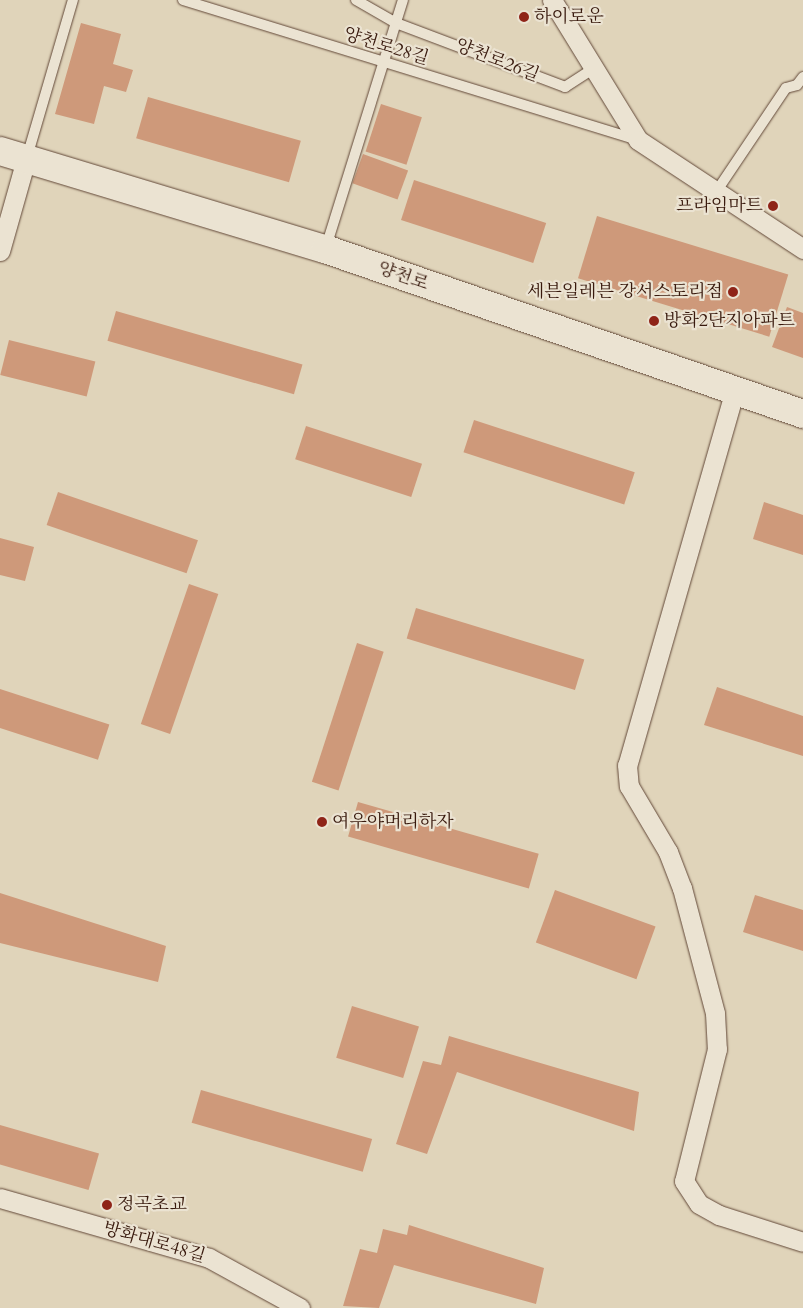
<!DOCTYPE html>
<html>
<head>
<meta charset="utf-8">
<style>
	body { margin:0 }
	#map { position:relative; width:803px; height:1308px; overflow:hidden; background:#e0d4ba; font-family:Cardo,"Noto Serif KR",serif }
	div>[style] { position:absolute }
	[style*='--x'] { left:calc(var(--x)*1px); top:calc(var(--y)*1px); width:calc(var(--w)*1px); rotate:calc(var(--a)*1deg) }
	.building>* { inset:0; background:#ce997a; transform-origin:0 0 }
	.roads { filter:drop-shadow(0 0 1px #624838) drop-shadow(0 0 1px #624838) }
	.lane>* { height:10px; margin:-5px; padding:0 5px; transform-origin:5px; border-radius:5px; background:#ebe3d2 }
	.street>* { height:19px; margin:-9.5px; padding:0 9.5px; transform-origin:9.5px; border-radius:9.5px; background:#ebe3d2 }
	.secondary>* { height:28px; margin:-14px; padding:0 14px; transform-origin:14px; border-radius:14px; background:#ebe3d2 }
	.dots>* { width:14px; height:14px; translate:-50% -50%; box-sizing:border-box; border:2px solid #ebe3d2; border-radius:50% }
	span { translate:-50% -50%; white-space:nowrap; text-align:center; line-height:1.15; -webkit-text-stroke:4.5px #ebe3d2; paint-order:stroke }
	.poi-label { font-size:18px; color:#38190d }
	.left { translate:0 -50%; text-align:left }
	.right { translate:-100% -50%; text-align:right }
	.street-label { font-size:18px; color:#38190d }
</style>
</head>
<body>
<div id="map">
	<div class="building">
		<i style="clip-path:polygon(81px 23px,121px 34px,113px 64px,133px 70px,126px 92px,104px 86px,94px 124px,55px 114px)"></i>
		<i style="left:148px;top:97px;width:159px;height:43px;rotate:16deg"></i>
		<i style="left:381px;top:104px;width:43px;height:50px;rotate:18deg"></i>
		<i style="left:363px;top:154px;width:48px;height:31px;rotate:20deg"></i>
		<i style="left:414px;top:180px;width:139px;height:42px;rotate:18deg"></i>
		<i style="left:597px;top:216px;width:200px;height:65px;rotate:17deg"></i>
		<i style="clip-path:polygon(787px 307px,803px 313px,803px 358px,772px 347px)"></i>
		<i style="left:116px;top:311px;width:194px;height:31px;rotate:16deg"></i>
		<i style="left:9px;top:340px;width:89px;height:36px;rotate:14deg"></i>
		<i style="left:474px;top:420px;width:169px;height:34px;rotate:18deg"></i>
		<i style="left:306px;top:426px;width:122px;height:35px;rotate:18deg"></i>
		<i style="left:58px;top:492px;width:148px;height:35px;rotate:19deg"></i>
		<i style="clip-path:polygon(764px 502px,803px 515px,803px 555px,753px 539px)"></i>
		<i style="clip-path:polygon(0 538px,34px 547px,25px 581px,0 575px)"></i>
		<i style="left:189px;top:584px;width:31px;height:148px;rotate:19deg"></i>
		<i style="left:416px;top:608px;width:176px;height:32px;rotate:17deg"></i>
		<i style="left:357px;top:643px;width:28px;height:146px;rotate:18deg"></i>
		<i style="clip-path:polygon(717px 687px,803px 716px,803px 756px,704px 725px)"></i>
		<i style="left:0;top:689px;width:115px;height:37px;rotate:18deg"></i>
		<i style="left:358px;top:802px;width:188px;height:36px;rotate:16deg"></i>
		<i style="left:555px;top:890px;width:107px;height:56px;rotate:20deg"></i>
		<i style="clip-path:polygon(0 893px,166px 946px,158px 982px,0 943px)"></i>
		<i style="clip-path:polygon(755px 895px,803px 910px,803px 951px,743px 932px)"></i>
		<i style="left:352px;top:1006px;width:70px;height:54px;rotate:17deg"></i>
		<i style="clip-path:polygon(449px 1036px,639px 1092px,634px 1131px,457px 1072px,427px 1154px,396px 1144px,423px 1061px,441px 1065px)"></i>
		<i style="left:201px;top:1090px;width:178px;height:34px;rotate:16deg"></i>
		<i style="left:0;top:1125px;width:103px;height:38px;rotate:16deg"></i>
		<i style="clip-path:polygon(409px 1225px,544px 1268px,536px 1304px,394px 1265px,379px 1308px,343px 1306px,360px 1249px,377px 1253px,383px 1229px,407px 1235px)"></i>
	</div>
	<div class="roads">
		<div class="lane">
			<i style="--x:183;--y:0;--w:475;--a:17.1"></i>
			<i style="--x:356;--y:0;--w:46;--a:29.9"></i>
			<i style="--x:396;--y:23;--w:181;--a:20.7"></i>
			<i style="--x:565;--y:87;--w:35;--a:-33"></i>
			<i style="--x:27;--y:157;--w:164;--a:-73.7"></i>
			<i style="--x:716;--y:192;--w:125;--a:-56.1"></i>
			<i style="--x:786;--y:88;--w:11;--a:-15"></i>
			<i style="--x:797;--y:85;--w:10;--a:-53"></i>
			<i style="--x:326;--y:247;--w:259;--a:-72.7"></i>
		</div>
		<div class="street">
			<i style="--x:552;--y:0;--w:164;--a:58.4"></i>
			<i style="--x:638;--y:140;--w:198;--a:33.4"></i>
			<i style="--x:0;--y:251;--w:96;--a:-74.2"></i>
			<i style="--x:734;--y:393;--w:387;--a:106"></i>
			<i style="--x:627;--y:765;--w:21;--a:85"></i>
			<i style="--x:629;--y:786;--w:77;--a:59.4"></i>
			<i style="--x:668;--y:852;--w:39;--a:69"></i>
			<i style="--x:682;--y:888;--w:129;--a:75.2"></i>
			<i style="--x:715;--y:1013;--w:36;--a:87"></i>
			<i style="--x:717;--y:1049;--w:136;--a:104"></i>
			<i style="--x:684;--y:1181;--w:27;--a:57"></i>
			<i style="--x:699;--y:1204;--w:23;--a:29"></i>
			<i style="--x:719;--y:1215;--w:88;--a:17.8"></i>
			<i style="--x:0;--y:1198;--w:217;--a:16"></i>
			<i style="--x:209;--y:1258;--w:104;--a:28.8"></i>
		</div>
		<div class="secondary">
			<i style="--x:0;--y:151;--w:339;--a:16.8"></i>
			<i style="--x:325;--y:249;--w:506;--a:19.04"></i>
		</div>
	</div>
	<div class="dots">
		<i style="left:524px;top:17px;background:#8f2418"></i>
		<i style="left:773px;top:206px;background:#8f2418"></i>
		<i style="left:733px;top:292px;background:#8f2418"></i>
		<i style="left:654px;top:321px;background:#8f2418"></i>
		<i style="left:322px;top:822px;background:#8f2418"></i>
		<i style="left:107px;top:1205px;background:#8f2418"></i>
	</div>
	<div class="poi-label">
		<span class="left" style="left:534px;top:17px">하이로운</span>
		<span class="right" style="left:763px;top:206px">프라임마트</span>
		<span class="right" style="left:723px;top:292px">세븐일레븐 강서스토리점</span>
		<span class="left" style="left:664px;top:321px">방화2단지아파트</span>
		<span class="left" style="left:332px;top:822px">여우야머리하자</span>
		<span class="left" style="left:117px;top:1205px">정곡초교</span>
	</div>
	<div class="street-label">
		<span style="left:386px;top:47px;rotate:17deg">양천로28길</span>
		<span style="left:497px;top:61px;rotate:21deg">양천로26길</span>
		<span style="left:403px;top:277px;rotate:19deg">양천로</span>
		<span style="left:154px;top:1243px;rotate:16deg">방화대로48길</span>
	</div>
</div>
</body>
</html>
